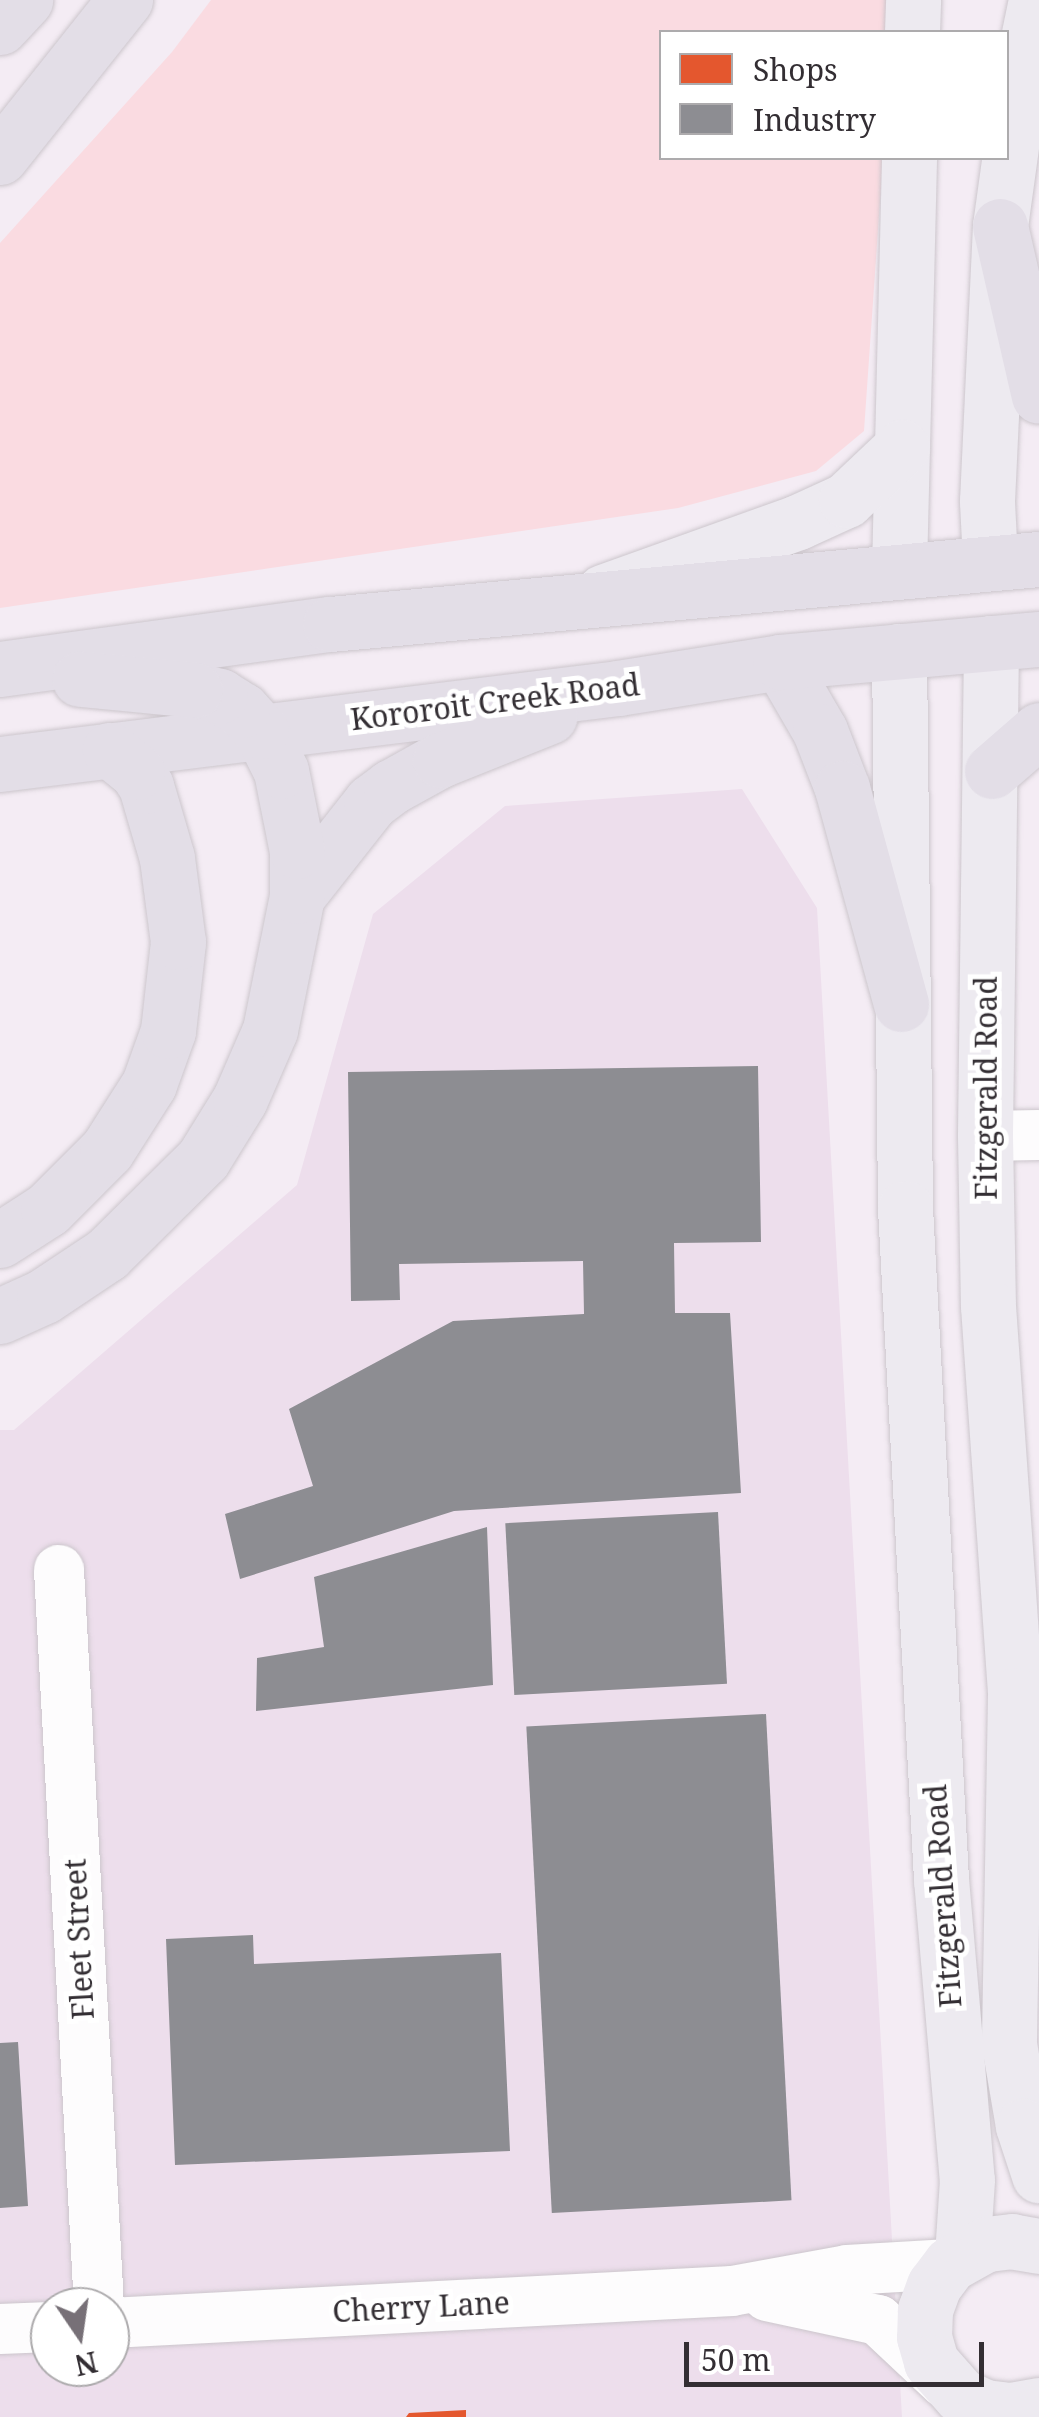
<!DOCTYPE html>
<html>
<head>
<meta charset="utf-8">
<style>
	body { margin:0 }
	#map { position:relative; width:1039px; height:2417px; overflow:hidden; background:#f4ecf4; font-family:"Noto Serif",serif }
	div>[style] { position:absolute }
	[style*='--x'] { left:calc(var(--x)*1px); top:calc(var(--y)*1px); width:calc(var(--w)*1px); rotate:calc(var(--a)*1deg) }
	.built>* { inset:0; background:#eddeec }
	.green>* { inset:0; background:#fadbe1 }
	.shops>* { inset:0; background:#e4572e }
	.industry>* { inset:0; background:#8d8d92; transform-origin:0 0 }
	.roads { filter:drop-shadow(0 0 2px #ccc6cc) drop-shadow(0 0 2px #ccc6cc) }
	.minor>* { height:50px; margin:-25px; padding:0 25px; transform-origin:25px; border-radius:25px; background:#fdfcfd }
	.major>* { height:55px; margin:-27.5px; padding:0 27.5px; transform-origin:27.5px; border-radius:27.5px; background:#edeaf0 }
	.highway>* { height:55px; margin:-27.5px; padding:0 27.5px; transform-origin:27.5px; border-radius:27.5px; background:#e3dee7 }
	span { translate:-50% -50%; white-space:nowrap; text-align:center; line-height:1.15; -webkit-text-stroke:10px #fff; paint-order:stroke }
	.street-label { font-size:30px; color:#332e33 }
	.legend { position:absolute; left:659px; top:30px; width:350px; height:130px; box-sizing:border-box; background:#fff; border:2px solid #adabad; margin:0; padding:12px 18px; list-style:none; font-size:30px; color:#332e33 }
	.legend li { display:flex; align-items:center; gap:20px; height:50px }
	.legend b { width:50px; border:2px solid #adabad }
	.north { position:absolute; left:30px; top:2287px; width:100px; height:100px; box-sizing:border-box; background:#fff; border:2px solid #adabad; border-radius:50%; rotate:167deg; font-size:28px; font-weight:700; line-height:40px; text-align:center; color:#332e33 }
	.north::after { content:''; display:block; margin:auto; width:35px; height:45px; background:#777077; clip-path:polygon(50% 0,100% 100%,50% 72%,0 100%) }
	.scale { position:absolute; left:684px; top:2342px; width:300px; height:45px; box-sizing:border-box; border:5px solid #332e33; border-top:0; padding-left:12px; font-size:30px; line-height:35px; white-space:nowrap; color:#332e33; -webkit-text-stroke:8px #fff; paint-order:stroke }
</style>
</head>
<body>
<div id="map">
	<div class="built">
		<i style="clip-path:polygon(evenodd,742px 789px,817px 908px,902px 2417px,0 2417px,0 1430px,14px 1430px,297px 1185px,373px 914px,505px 806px,742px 789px,50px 2307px,110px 2307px,110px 2367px,50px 2367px,50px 2307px)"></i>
	</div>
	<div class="green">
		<i style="clip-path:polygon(211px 0,891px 0,890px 32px,662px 32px,662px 158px,883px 158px,864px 431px,816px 471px,678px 508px,0 608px,0 243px,172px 52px)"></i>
	</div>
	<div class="shops">
		<i style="clip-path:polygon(466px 2410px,466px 2417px,406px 2417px,409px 2413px)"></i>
	</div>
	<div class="industry">
		<i style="clip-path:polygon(758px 1066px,761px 1242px,674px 1243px,675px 1313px,730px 1313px,741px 1493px,454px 1511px,240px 1579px,225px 1514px,313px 1486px,289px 1409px,453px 1321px,584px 1314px,583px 1261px,399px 1264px,400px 1300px,351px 1301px,348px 1072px)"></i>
		<i style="left:718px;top:1512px;width:172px;height:213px;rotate:87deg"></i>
		<i style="clip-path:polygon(487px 1527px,493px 1685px,256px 1711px,257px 1658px,324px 1647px,314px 1577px)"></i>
		<i style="left:766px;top:1714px;width:487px;height:240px;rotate:87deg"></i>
		<i style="clip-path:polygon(253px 1935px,254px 1964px,501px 1953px,510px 2151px,175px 2165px,166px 1939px)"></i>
		<i style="clip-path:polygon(18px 2042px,28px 2206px,0 2208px,0 2043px)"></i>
	</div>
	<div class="roads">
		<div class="minor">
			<i style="--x:985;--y:1136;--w:54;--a:-1.1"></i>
			<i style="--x:59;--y:1570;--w:738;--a:86.89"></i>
			<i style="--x:767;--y:2296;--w:114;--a:12.2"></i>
			<i style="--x:878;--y:2320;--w:92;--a:43.2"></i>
			<i style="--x:110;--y:2323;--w:623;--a:-2.95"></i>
			<i style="--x:732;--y:2291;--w:117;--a:-10.3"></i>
			<i style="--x:847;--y:2270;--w:103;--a:-3.3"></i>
			<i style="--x:0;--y:2329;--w:50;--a:-2.3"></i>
		</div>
		<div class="major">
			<i style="--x:912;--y:32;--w:32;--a:-88"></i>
			<i style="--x:990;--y:561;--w:60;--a:-92.9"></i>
			<i style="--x:987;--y:501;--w:275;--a:-87.3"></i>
			<i style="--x:1000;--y:226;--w:161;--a:-82.1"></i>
			<i style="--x:1022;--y:67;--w:68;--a:-78.2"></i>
			<i style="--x:899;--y:569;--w:411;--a:-88.6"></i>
			<i style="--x:603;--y:592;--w:207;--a:-19.7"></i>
			<i style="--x:798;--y:522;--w:53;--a:-24.6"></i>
			<i style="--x:846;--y:500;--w:77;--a:-43.4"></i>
			<i style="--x:991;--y:643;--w:493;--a:90.7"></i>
			<i style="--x:985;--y:1136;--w:170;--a:89"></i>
			<i style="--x:988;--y:1306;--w:390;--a:86"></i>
			<i style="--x:1015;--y:1695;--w:349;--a:91"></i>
			<i style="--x:1009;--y:2044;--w:83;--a:80.3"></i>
			<i style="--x:1023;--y:2126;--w:52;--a:71.9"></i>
			<i style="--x:899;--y:651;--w:557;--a:89.38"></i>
			<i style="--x:905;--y:1208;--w:672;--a:86.93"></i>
			<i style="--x:941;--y:1879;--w:302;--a:85.1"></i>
			<i style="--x:967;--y:2180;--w:75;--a:93.8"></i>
			<i style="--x:1039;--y:2246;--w:27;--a:-170"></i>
			<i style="--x:1012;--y:2241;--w:26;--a:173"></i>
			<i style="--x:986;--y:2244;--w:41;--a:150.9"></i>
			<i style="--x:950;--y:2264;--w:26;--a:127"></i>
			<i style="--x:934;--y:2285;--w:27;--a:110"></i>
			<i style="--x:925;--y:2310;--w:27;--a:92"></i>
			<i style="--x:924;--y:2337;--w:26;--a:74"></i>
			<i style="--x:931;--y:2362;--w:45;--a:48.6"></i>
			<i style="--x:961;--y:2396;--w:26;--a:25"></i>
			<i style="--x:985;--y:2407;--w:25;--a:7"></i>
			<i style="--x:1010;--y:2410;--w:29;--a:-10"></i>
		</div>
		<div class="highway">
			<i style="--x:0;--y:27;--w:37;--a:-47"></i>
			<i style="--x:0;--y:157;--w:201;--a:-51.5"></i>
			<i style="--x:1000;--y:226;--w:174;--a:77.1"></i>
			<i style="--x:780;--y:662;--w:80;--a:59.9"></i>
			<i style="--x:820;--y:731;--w:61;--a:68.9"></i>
			<i style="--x:842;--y:788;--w:224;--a:74.7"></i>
			<i style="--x:0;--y:669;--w:333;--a:-7.8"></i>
			<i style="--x:330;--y:624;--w:712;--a:-5.24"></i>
			<i style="--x:0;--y:764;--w:623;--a:-7.01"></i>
			<i style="--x:618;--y:688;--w:164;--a:-9.1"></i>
			<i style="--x:780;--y:662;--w:260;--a:-5.1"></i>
			<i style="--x:992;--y:771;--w:62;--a:-41.1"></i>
			<i style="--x:297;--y:896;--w:120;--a:-51.8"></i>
			<i style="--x:371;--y:802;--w:25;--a:-37"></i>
			<i style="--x:391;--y:787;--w:56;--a:-28.9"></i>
			<i style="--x:440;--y:760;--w:118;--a:-21.8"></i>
			<i style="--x:0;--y:1240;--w:57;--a:-32.9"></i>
			<i style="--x:48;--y:1209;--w:83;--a:-45"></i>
			<i style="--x:107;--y:1150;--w:78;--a:-57.5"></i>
			<i style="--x:149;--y:1084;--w:56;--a:-70.3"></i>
			<i style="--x:168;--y:1031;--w:90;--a:-83.6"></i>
			<i style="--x:178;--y:942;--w:85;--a:-97.5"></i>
			<i style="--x:167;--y:858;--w:75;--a:-106.3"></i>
			<i style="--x:146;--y:786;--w:17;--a:-123"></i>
			<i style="--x:137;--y:772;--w:35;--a:-141"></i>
			<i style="--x:0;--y:1316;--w:48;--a:-24.4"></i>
			<i style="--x:44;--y:1296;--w:76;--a:-33.7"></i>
			<i style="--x:107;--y:1254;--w:135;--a:-44.7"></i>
			<i style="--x:203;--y:1159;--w:70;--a:-58.3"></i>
			<i style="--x:240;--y:1099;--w:75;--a:-66.5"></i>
			<i style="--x:270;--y:1030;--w:137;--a:-78.6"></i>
			<i style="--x:297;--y:896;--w:45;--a:-90"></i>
			<i style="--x:297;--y:851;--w:82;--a:-101.3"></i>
			<i style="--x:281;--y:771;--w:45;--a:-116.6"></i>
			<i style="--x:261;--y:731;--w:28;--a:-132"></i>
			<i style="--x:242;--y:710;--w:26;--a:-148"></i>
			<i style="--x:220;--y:696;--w:26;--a:-167"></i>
			<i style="--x:195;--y:690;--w:116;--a:-174.5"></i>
		</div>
	</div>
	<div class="street-label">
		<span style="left:495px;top:702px;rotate:-7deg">Kororoit Creek Road</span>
		<span style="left:986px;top:1088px;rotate:-90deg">Fitzgerald Road</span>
		<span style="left:943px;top:1896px;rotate:-94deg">Fitzgerald Road</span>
		<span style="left:79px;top:1939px;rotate:-93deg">Fleet Street</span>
		<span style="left:421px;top:2307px;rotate:-3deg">Cherry Lane</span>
	</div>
	<ul class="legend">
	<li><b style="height:28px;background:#e4572e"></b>Shops</li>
	<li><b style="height:28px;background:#8d8d92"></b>Industry</li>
	</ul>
	<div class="north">N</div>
	<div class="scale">50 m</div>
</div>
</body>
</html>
